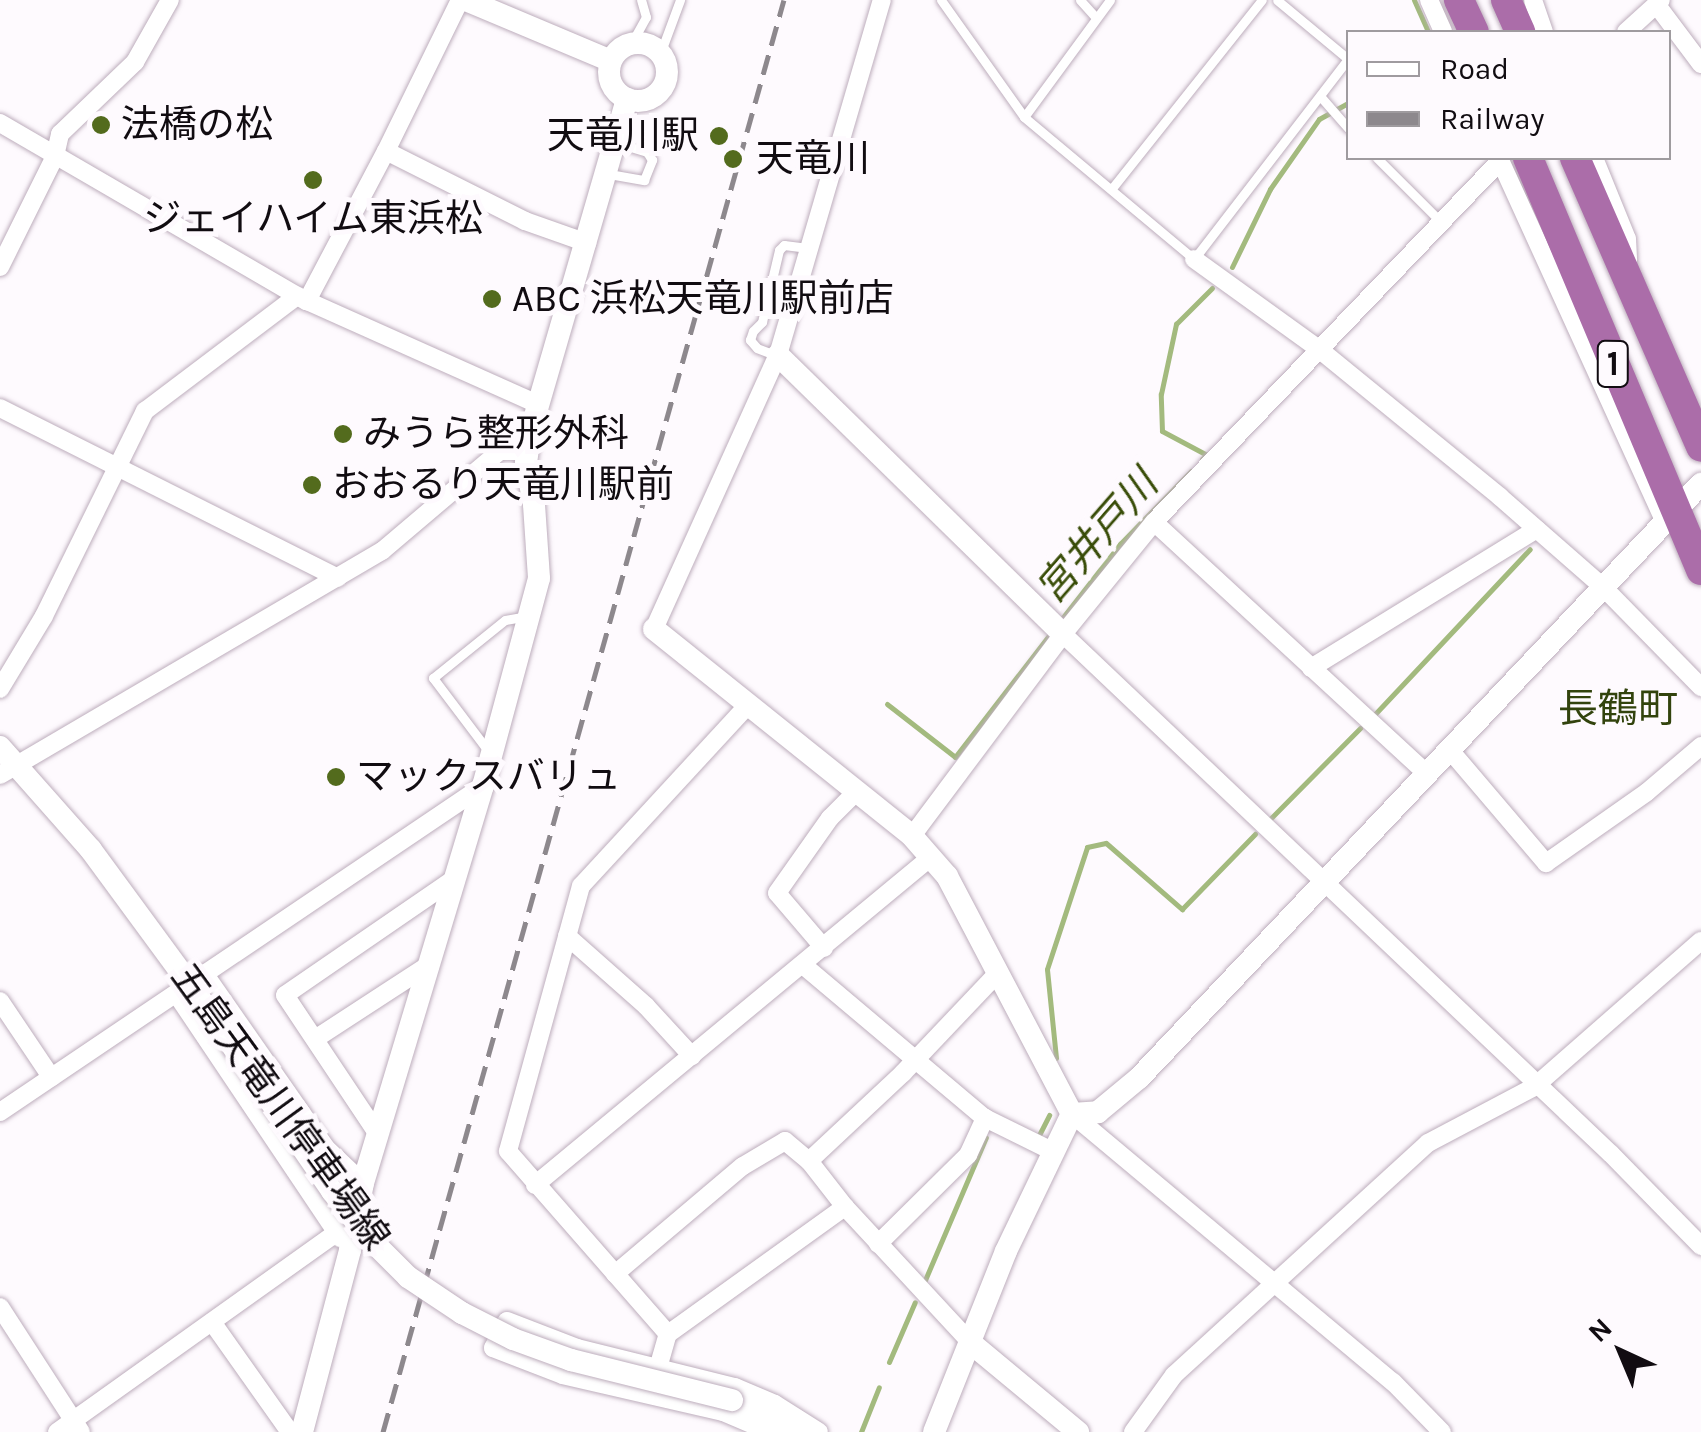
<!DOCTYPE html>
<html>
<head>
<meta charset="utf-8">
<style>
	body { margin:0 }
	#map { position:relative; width:1701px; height:1432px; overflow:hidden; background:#fefafe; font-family:Karla,"Noto Sans JP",sans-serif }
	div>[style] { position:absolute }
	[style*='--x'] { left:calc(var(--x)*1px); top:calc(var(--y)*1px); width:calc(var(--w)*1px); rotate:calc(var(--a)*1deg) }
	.stream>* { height:5px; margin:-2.5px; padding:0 2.5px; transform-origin:2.5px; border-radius:2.5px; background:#a3ba7e }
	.roads { filter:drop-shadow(0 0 2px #bdadbc) drop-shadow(0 0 2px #bdadbc) }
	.lane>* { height:9px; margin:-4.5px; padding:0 4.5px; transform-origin:4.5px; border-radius:4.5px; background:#fff }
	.street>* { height:18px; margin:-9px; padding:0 9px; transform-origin:9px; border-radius:9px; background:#fff }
	.secondary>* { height:22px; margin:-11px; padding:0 11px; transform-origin:11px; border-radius:11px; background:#fff }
	.secondary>.ring { margin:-11px; padding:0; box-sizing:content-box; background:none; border:22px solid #fff; border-radius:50% }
	.highway>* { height:30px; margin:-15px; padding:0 15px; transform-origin:15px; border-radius:15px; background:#ab6da9 }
	.rail>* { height:5px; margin-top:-2.5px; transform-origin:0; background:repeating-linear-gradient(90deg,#8d888d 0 20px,transparent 0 30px) }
	.bridges { filter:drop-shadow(0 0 2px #bdadbc) drop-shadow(0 0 2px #bdadbc) }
	.secondary-bridge>* { height:22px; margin:-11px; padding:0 11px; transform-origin:11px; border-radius:11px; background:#fff }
	.dots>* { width:28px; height:28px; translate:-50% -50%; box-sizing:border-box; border:5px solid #fefafe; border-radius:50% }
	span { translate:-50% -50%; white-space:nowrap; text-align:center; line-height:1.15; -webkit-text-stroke:10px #fefafe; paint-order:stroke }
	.shield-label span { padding:2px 8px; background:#fefafe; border:2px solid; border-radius:8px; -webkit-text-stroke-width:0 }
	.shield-label { font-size:35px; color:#110c11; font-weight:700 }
	.poi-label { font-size:38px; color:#110c11 }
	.left { translate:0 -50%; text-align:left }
	.right { translate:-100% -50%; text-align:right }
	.street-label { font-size:38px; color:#110c11 }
	.water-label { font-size:40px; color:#384c07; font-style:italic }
	.neighbourhood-label { font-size:40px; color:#32430d }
	.legend { position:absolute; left:1346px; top:30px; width:325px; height:130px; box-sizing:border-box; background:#fefafe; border:2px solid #9f9b9f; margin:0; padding:12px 18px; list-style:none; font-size:30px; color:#110c11 }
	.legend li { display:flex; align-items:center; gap:20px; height:50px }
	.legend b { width:50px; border:2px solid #9f9b9f }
	.north { position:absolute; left:1571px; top:1302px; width:100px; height:100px; -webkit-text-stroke:8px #fefafe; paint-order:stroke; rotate:316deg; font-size:28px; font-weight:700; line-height:40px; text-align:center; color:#110c11 }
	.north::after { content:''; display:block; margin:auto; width:35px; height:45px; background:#110c11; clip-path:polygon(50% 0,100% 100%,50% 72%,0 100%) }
</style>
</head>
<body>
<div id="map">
	<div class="stream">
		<i style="--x:1414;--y:0;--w:35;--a:66"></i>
		<i style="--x:1232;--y:267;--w:87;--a:-64"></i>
		<i style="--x:1270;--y:189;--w:85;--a:-55"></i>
		<i style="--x:1319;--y:119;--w:33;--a:-29"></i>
		<i style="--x:1202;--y:459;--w:6;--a:-39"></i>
		<i style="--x:1207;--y:455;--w:51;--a:-151.9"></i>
		<i style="--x:1162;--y:431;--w:37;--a:-92"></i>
		<i style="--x:1161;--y:394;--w:72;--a:-77.9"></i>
		<i style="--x:1176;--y:324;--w:51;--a:-45"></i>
		<i style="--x:1060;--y:621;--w:98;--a:-52.1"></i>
		<i style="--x:1120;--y:544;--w:102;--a:-45.8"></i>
		<i style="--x:887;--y:704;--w:86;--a:37.9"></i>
		<i style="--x:955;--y:757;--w:157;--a:-52.3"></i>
		<i style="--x:1375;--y:714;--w:226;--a:-46.8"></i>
		<i style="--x:1268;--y:821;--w:131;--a:-45.3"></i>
		<i style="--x:1056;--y:1058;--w:89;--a:-95.8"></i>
		<i style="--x:1047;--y:969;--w:128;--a:-71.8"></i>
		<i style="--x:1087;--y:847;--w:19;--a:-12"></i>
		<i style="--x:1106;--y:843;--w:101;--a:41"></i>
		<i style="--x:1182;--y:909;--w:105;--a:-45.8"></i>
		<i style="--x:1037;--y:1139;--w:27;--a:-63"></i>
		<i style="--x:925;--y:1280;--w:155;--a:-66.9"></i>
		<i style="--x:889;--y:1362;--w:65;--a:-66.6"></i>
		<i style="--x:861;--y:1432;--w:48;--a:-68.2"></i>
	</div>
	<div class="roads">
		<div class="lane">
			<i style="--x:941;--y:0;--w:143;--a:54.6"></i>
			<i style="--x:1080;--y:0;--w:24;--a:48"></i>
			<i style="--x:1110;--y:0;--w:145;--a:126.3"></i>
			<i style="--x:1024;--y:117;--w:222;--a:39.9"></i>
			<i style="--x:1194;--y:259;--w:252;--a:-52.4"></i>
			<i style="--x:1348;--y:59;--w:92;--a:-140.3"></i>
			<i style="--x:631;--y:44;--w:31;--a:-61"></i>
			<i style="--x:646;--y:17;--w:18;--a:-106"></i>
			<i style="--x:660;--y:54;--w:58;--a:-69.7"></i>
			<i style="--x:1320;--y:96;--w:43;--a:48.8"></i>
			<i style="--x:1377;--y:158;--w:88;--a:45"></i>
			<i style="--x:609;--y:174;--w:36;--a:10"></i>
			<i style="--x:644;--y:180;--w:22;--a:-68"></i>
			<i style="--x:652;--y:160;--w:9;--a:-122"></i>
			<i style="--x:647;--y:152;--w:30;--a:-163"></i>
			<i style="--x:1113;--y:187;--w:239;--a:-51.5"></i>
			<i style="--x:775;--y:355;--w:19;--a:-159"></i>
			<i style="--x:757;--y:348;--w:11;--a:-131"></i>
			<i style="--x:750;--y:340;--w:9;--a:-72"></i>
			<i style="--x:753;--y:331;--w:13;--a:-45"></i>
			<i style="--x:762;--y:322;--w:74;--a:-76.7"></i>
			<i style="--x:779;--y:250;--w:7;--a:-45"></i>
			<i style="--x:784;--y:245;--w:26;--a:7"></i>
			<i style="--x:489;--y:752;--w:93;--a:-127.1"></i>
			<i style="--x:433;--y:678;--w:92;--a:-38.9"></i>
			<i style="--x:505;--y:620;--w:23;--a:-10"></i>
		</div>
		<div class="street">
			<i style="--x:460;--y:0;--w:168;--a:116.1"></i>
			<i style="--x:386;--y:151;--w:156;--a:26.7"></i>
			<i style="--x:525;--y:221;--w:66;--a:19.5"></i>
			<i style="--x:1429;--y:0;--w:35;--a:66"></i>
			<i style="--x:1533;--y:0;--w:34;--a:71"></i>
			<i style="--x:1656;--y:4;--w:75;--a:53.1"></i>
			<i style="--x:1626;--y:32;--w:47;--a:-42.4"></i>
			<i style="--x:0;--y:123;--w:354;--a:30.2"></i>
			<i style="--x:386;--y:151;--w:170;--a:117.8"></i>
			<i style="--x:307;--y:301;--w:252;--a:24.1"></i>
			<i style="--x:1499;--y:158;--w:401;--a:65.5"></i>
			<i style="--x:1594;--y:158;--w:87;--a:67.8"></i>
			<i style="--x:1627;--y:239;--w:21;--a:87"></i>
			<i style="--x:1194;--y:259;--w:155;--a:35.8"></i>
			<i style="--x:1320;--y:350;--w:232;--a:39.2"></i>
			<i style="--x:1500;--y:497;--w:138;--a:41.2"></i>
			<i style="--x:1604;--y:588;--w:139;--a:45.6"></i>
			<i style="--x:0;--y:267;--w:124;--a:-63.6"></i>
			<i style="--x:55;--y:156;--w:23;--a:-77"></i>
			<i style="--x:60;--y:134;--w:104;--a:-43.8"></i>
			<i style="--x:135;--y:62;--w:71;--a:-60.6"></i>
			<i style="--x:0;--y:408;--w:378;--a:26.7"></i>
			<i style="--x:1154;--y:522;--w:369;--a:42.7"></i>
			<i style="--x:654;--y:629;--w:301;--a:-65.7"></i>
			<i style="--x:778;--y:355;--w:370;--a:-73.7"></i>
			<i style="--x:1063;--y:634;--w:755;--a:43.5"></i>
			<i style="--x:1611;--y:1154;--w:129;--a:45.6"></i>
			<i style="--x:1311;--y:668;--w:265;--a:-31.6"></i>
			<i style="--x:0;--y:689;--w:85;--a:-58.9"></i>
			<i style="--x:44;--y:616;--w:229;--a:-63.8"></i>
			<i style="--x:145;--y:411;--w:191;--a:-37.1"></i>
			<i style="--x:1449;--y:749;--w:150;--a:49.6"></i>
			<i style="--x:1546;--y:863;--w:123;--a:-35.1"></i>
			<i style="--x:1647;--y:792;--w:71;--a:-40.4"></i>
			<i style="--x:0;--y:775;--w:443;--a:-30.4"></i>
			<i style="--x:382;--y:551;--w:155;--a:-40.3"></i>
			<i style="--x:500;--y:451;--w:27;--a:0"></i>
			<i style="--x:912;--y:836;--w:252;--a:-53.2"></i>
			<i style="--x:1063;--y:634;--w:144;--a:-50.9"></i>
			<i style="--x:1154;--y:522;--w:500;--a:-46.22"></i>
			<i style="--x:567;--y:936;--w:106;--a:41.5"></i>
			<i style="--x:646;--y:1006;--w:68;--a:47.4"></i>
			<i style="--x:824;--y:948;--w:72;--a:-130.5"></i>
			<i style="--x:777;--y:893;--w:92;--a:-54.8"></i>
			<i style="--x:830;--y:818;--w:38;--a:-45"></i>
			<i style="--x:803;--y:965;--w:238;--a:40.1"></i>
			<i style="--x:985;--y:1118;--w:75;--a:26.2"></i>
			<i style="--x:177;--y:995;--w:293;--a:56.1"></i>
			<i style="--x:0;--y:1001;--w:92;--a:56.1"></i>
			<i style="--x:315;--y:1039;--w:137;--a:-33.1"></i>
			<i style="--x:0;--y:1112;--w:583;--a:-34.02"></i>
			<i style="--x:1072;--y:1114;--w:418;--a:39.9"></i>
			<i style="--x:1393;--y:1382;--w:70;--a:45.6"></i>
			<i style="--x:379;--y:1136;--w:169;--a:-123.7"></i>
			<i style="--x:285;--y:995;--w:206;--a:-34.5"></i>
			<i style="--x:535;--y:1185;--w:514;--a:-39.63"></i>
			<i style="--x:878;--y:1244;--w:127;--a:-44.7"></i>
			<i style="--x:968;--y:1155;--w:41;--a:-65.3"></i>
			<i style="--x:615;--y:1274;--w:167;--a:-40.2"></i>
			<i style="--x:743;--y:1166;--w:49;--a:-30.8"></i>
			<i style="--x:785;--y:1141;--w:31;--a:40"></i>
			<i style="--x:0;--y:1307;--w:149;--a:57.1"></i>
			<i style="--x:212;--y:1322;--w:135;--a:54.7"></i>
			<i style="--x:668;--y:1334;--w:243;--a:-131.2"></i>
			<i style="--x:508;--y:1151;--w:275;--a:-74.6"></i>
			<i style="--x:581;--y:886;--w:248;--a:-47.3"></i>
			<i style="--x:972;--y:1344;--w:187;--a:-132.8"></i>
			<i style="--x:845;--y:1207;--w:58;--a:-128"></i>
			<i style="--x:809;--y:1161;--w:129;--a:-43.1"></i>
			<i style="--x:903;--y:1073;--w:135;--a:-46.5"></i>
			<i style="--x:658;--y:1368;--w:35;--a:-74"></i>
			<i style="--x:668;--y:1334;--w:218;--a:-35.7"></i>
			<i style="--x:57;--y:1432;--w:343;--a:-35.5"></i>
			<i style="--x:336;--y:1233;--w:57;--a:-61.6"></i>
			<i style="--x:363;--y:1183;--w:51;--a:-136.6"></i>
			<i style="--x:326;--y:1148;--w:213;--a:-124.9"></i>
			<i style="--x:770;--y:1432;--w:51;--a:-156.9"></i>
			<i style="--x:723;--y:1412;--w:164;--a:-167"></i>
			<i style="--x:563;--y:1375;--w:75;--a:-158.9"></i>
			<i style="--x:493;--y:1348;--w:30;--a:-63"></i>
			<i style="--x:507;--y:1321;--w:75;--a:21.1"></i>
			<i style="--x:577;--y:1348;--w:163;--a:13.9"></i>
			<i style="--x:735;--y:1387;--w:43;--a:23"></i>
			<i style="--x:775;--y:1404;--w:52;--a:32.5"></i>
			<i style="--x:1133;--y:1432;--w:70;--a:-54.3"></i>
			<i style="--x:1174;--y:1375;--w:344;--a:-42.4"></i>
			<i style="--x:1428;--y:1143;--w:120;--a:-27.8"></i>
			<i style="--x:1534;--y:1087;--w:222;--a:-41.2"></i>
		</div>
		<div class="secondary">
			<i style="--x:466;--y:0;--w:157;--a:22.8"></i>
			<i class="ring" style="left:609px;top:43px;width:36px;height:36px"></i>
			<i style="--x:778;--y:355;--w:399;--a:44.4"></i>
			<i style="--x:654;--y:629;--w:331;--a:38.7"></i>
			<i style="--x:912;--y:836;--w:53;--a:48.8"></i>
			<i style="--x:947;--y:876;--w:269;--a:62.3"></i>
			<i style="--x:0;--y:747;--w:137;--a:48.5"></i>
			<i style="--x:91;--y:850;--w:177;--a:53.7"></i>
			<i style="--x:1072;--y:1114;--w:26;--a:-4"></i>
			<i style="--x:1098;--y:1112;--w:53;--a:-39.7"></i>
			<i style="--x:1139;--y:1078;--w:818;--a:-46.59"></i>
			<i style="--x:972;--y:1344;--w:138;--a:39.7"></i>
			<i style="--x:732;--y:1400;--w:73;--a:25.9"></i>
			<i style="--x:302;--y:1432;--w:188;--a:-75.2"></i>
			<i style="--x:350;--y:1250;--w:68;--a:-79"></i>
			<i style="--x:363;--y:1183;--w:415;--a:-73.2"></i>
			<i style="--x:483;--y:786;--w:215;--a:-74.9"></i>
			<i style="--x:539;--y:578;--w:74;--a:-93.9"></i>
			<i style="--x:534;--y:504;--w:42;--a:-101"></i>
			<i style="--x:526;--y:463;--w:30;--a:-82"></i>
			<i style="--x:530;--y:433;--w:348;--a:-73.8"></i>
			<i style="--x:934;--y:1432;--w:195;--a:-68.3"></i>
			<i style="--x:1006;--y:1251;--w:152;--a:-64.3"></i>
		</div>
		<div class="highway">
			<i style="--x:1459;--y:0;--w:35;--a:65"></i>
			<i style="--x:1506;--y:0;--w:35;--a:66"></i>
			<i style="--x:1528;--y:158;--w:447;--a:67.2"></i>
			<i style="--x:1575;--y:158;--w:315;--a:66.4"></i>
		</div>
	</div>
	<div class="rail">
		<i style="--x:383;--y:1432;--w:1487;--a:-74.36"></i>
	</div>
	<div class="bridges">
		<div class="secondary-bridge">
			<i style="--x:196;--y:993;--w:240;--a:55.5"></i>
			<i style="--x:332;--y:1191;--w:58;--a:52"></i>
			<i style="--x:368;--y:1237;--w:57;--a:45"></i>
			<i style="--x:408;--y:1277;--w:65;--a:33.7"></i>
			<i style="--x:462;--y:1313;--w:57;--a:27"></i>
			<i style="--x:513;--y:1339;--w:62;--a:19.9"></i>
			<i style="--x:571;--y:1360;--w:166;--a:14"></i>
		</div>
	</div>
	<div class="dots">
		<i style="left:101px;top:125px;background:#536b1d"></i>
		<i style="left:719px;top:136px;background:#536b1d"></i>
		<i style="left:733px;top:159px;background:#536b1d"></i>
		<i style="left:313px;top:180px;background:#536b1d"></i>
		<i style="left:492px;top:299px;background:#536b1d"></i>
		<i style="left:343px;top:434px;background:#536b1d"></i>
		<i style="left:312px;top:485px;background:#536b1d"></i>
		<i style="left:336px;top:777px;background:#536b1d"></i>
	</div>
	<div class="shield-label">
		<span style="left:1613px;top:364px">1</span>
	</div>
	<div class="poi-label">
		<span class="left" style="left:121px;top:125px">法橋の松</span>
		<span class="right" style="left:699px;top:136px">天竜川駅</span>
		<span class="left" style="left:756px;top:159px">天竜川</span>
		<span style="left:313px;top:219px">ジェイハイム東浜松</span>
		<span class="left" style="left:512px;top:299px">ABC 浜松天竜川駅前店</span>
		<span class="left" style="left:363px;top:434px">みうら整形外科</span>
		<span class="left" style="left:332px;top:485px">おおるり天竜川駅前</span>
		<span class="left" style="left:356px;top:777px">マックスバリュ</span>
	</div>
	<div class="street-label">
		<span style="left:280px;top:1107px;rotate:54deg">五島天竜川停車場線</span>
	</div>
	<div class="water-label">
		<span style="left:1097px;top:537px;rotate:-49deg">宮井戸川</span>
	</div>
	<div class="neighbourhood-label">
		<span style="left:1618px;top:709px">長鶴町</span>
	</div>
	<ul class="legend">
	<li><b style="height:12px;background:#fff"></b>Road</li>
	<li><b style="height:12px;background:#8d888d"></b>Railway</li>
	</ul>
	<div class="north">N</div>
</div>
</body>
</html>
